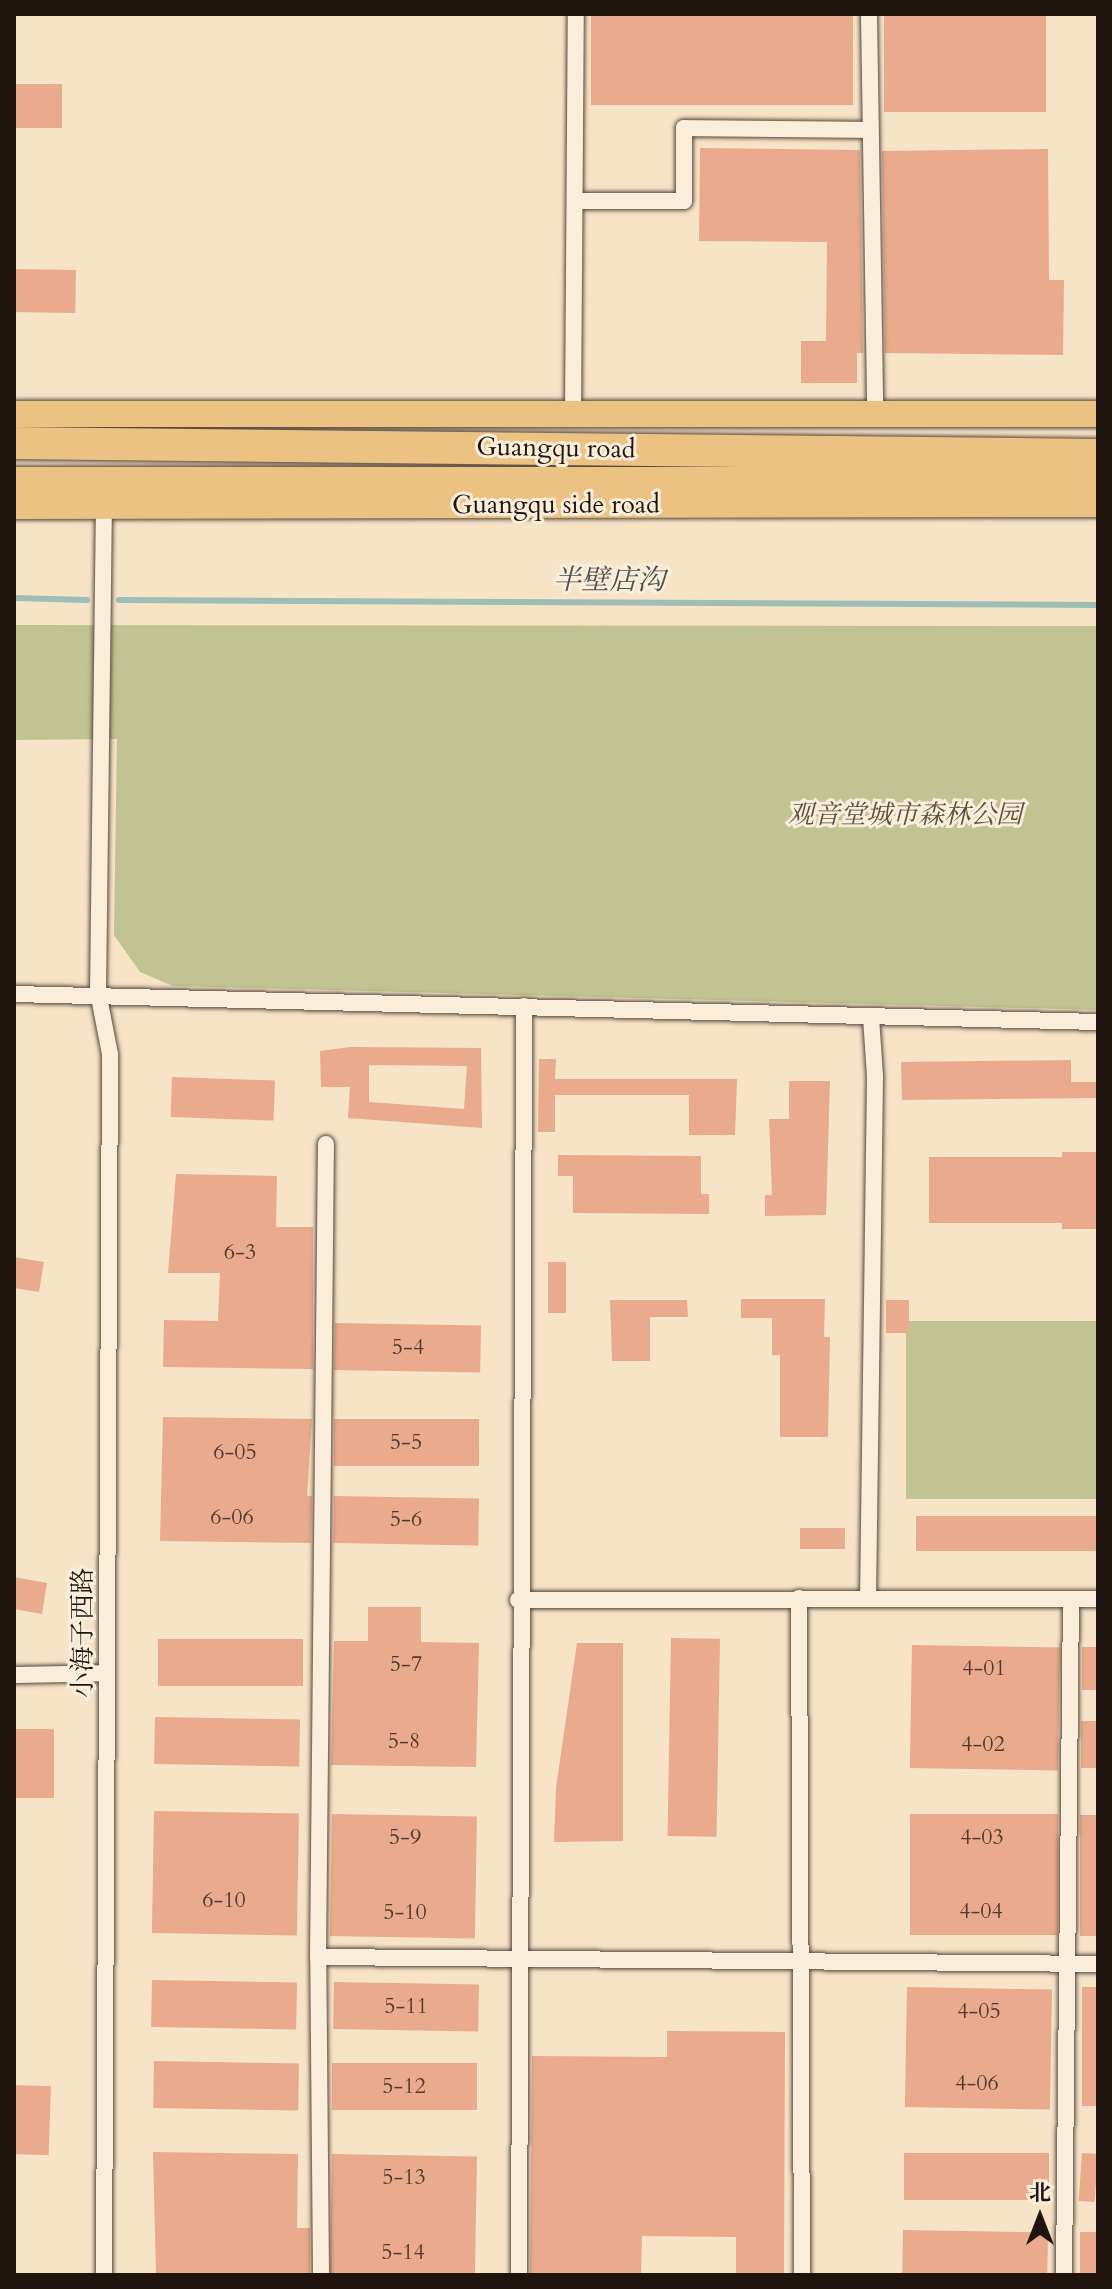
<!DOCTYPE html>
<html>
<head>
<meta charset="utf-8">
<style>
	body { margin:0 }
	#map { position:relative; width:1112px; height:2289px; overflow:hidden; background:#f7e3c6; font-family:Cardo,"Noto Serif SC",serif }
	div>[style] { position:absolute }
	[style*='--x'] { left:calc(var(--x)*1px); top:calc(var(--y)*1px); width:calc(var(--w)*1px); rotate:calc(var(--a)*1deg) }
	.green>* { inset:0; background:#c1c392; transform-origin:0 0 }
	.stream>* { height:6px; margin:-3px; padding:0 3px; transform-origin:3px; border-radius:3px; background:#9dbeb7 }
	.building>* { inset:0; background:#e9aa8e; transform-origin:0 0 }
	.roads { filter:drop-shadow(0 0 2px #55483c) drop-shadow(0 0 2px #55483c) }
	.street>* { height:16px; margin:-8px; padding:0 8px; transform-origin:8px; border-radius:8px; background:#faedda }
	.primary>* { height:26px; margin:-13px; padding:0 13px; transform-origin:13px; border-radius:13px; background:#ecc283 }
	.highway>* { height:32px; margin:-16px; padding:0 16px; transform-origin:16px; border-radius:16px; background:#ecc283 }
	span { translate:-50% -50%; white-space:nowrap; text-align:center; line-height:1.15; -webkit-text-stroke:6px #faedda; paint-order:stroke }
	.number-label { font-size:22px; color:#523a2e }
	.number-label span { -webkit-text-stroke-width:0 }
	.street-label { font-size:26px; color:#1f140e }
	.park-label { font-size:26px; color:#58513c; font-style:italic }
	.water-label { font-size:28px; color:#4b5049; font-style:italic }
	.frame { position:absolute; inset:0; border:16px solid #1f140e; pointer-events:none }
	.north { position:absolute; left:1000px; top:2177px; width:80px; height:80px; -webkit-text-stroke:6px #faedda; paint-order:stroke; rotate:0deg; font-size:22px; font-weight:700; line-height:32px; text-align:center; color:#1f140e }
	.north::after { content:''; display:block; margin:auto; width:28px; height:36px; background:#1f140e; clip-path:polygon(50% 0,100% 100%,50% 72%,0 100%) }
</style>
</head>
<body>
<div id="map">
	<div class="green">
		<i style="clip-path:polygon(14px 625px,1098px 626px,1098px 1010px,173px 986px,140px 972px,114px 935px,117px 739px,14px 740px)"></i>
		<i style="left:1098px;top:1321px;width:178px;height:192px;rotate:90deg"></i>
	</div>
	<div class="stream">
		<i style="--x:14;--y:598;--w:73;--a:1.6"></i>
		<i style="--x:119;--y:600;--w:979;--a:0.29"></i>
	</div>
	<div class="building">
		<i style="left:591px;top:14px;width:262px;height:91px"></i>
		<i style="left:884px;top:14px;width:162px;height:98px"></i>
		<i style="left:14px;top:84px;width:48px;height:44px"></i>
		<i style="clip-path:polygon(700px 148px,860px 150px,863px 353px,857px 353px,857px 383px,801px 383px,801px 341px,826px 341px,827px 242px,699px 241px)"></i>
		<i style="clip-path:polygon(1048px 149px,1049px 280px,1064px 280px,1063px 355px,885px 353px,882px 151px)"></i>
		<i style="left:14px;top:269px;width:62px;height:43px;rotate:1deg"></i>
		<i style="clip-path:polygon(evenodd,350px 1047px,481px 1048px,482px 1128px,348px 1118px,350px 1087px,321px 1087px,320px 1051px,350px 1047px,369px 1065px,467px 1066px,464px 1109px,369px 1102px,369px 1065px)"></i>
		<i style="clip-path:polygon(539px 1059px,556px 1059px,555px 1079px,737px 1079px,735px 1135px,689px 1135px,689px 1095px,555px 1095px,555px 1132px,538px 1132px)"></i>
		<i style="clip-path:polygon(1071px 1060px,1071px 1082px,1098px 1082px,1098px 1098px,902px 1100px,901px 1062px)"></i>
		<i style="left:172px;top:1077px;width:103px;height:40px;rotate:2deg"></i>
		<i style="clip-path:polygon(789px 1081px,830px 1081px,826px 1215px,765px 1216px,765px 1195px,772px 1195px,769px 1119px,789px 1119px)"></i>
		<i style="clip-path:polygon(1062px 1152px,1098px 1152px,1098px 1229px,1062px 1229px,1062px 1223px,929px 1223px,929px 1157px,1062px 1157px)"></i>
		<i style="clip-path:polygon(558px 1155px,701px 1156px,701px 1194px,709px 1194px,709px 1214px,573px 1213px,573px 1176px,558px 1176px)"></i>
		<i style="clip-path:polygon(176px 1174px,277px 1176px,276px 1227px,313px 1227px,313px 1369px,163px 1367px,164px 1320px,218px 1321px,220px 1273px,168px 1273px)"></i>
		<i style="clip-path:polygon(14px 1257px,44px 1262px,39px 1292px,14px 1288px)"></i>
		<i style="left:548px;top:1262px;width:18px;height:51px"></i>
		<i style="clip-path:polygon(741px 1299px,825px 1299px,824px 1337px,830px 1337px,828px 1437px,780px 1437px,780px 1355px,772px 1355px,772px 1318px,741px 1318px)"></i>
		<i style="clip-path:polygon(610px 1300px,687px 1300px,688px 1317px,650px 1317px,650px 1361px,612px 1361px)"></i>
		<i style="left:886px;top:1300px;width:23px;height:33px"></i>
		<i style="left:335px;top:1323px;width:146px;height:47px;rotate:1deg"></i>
		<i style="clip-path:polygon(163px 1417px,312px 1419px,307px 1496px,312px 1496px,311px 1543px,160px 1541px)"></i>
		<i style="left:334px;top:1419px;width:145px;height:47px"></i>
		<i style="left:334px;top:1496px;width:145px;height:47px;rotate:1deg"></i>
		<i style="left:916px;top:1516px;width:182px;height:35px"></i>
		<i style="left:800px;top:1528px;width:45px;height:21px"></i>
		<i style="clip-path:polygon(14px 1577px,47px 1583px,42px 1614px,14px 1609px)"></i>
		<i style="clip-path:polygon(368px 1607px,421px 1607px,421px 1642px,479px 1643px,476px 1767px,331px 1765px,334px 1641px,368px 1641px)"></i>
		<i style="left:671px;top:1638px;width:49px;height:198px;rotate:1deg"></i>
		<i style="left:158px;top:1639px;width:145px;height:47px"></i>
		<i style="clip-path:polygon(577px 1643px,623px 1643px,623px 1841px,554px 1842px,556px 1788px)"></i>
		<i style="left:912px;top:1645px;width:148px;height:123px;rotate:1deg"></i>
		<i style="left:1082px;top:1647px;width:16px;height:43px"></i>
		<i style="left:155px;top:1717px;width:145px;height:47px;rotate:1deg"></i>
		<i style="left:1081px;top:1721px;width:17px;height:47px"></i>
		<i style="left:14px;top:1729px;width:40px;height:69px"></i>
		<i style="left:154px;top:1811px;width:145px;height:122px;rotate:1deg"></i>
		<i style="left:332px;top:1814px;width:145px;height:122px;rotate:1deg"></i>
		<i style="left:910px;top:1814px;width:148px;height:121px"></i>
		<i style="left:1080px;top:1815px;width:18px;height:121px"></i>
		<i style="left:152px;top:1980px;width:145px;height:47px;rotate:1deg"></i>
		<i style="left:334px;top:1982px;width:145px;height:47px;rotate:1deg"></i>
		<i style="left:907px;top:1987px;width:145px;height:120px;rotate:1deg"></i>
		<i style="left:1082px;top:1987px;width:16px;height:119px"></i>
		<i style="clip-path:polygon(667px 2031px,785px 2032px,784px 2275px,736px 2275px,736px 2237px,642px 2236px,641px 2275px,530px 2275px,532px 2056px,667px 2057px)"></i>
		<i style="left:154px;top:2061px;width:145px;height:47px;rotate:1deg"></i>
		<i style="left:332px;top:2063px;width:145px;height:47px"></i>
		<i style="left:14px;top:2085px;width:37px;height:69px;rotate:2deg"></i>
		<i style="clip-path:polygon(153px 2152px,298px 2154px,297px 2228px,310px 2228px,310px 2275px,156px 2273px)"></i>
		<i style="left:904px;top:2153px;width:145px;height:47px"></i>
		<i style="left:1082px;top:2153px;width:16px;height:48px;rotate:4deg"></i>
		<i style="left:332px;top:2154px;width:145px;height:121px;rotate:1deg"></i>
		<i style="left:903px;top:2230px;width:145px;height:45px;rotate:1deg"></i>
		<i style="left:1080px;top:2232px;width:18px;height:43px"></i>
	</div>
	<div class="roads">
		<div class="street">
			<i style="--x:869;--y:14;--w:400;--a:89.1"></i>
			<i style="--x:575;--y:201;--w:109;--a:0"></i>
			<i style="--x:684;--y:201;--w:73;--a:-90"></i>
			<i style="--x:684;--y:128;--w:186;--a:0.6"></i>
			<i style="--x:573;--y:414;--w:400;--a:-89.6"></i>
			<i style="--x:14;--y:994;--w:1084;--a:1.48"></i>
			<i style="--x:799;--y:1598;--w:677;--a:89.75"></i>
			<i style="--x:868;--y:1599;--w:523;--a:-89.23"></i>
			<i style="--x:875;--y:1076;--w:59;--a:-93.9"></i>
			<i style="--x:518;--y:1600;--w:580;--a:-0.1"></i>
			<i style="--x:14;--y:1675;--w:93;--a:-1.2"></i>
			<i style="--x:318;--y:1957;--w:780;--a:0.51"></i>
			<i style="--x:104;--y:2275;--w:1221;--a:-89.72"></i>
			<i style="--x:110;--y:1054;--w:63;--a:-101"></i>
			<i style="--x:98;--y:992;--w:486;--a:-89.3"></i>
			<i style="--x:321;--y:2275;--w:318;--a:-90.5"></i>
			<i style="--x:318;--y:1957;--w:813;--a:-89.44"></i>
			<i style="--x:519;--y:2275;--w:1269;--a:-89.77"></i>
			<i style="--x:1064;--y:2275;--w:676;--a:-89.41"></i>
		</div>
		<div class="primary">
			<i style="--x:14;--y:414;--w:1084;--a:0"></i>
			<i style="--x:14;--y:506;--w:1084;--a:-0.11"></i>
		</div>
		<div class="highway">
			<i style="--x:14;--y:443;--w:1084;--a:0.63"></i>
			<i style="--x:14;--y:483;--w:1084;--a:0"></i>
		</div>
	</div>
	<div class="number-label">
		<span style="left:240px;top:1253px">6-3</span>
		<span style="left:408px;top:1348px">5-4</span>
		<span style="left:406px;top:1443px">5-5</span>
		<span style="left:235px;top:1453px">6-05</span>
		<span style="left:232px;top:1518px">6-06</span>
		<span style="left:406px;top:1520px">5-6</span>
		<span style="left:406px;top:1665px">5-7</span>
		<span style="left:984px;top:1669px">4-01</span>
		<span style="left:404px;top:1742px">5-8</span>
		<span style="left:983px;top:1745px">4-02</span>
		<span style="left:405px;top:1838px">5-9</span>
		<span style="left:982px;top:1838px">4-03</span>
		<span style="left:224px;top:1901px">6-10</span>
		<span style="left:981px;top:1912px">4-04</span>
		<span style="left:405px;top:1913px">5-10</span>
		<span style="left:406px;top:2007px">5-11</span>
		<span style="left:979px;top:2012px">4-05</span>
		<span style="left:977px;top:2084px">4-06</span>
		<span style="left:404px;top:2087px">5-12</span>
		<span style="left:404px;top:2178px">5-13</span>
		<span style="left:403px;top:2253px">5-14</span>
	</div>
	<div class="street-label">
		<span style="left:556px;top:448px;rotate:1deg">Guangqu road</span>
		<span style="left:556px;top:505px">Guangqu side road</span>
		<span style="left:83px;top:1633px;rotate:-90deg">小海子西路</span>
	</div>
	<div class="park-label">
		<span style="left:905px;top:815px">观音堂城市森林公园</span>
	</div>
	<div class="water-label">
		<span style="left:609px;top:580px">半壁店沟</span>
	</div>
	<div class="frame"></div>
	<div class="north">北</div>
</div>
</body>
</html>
